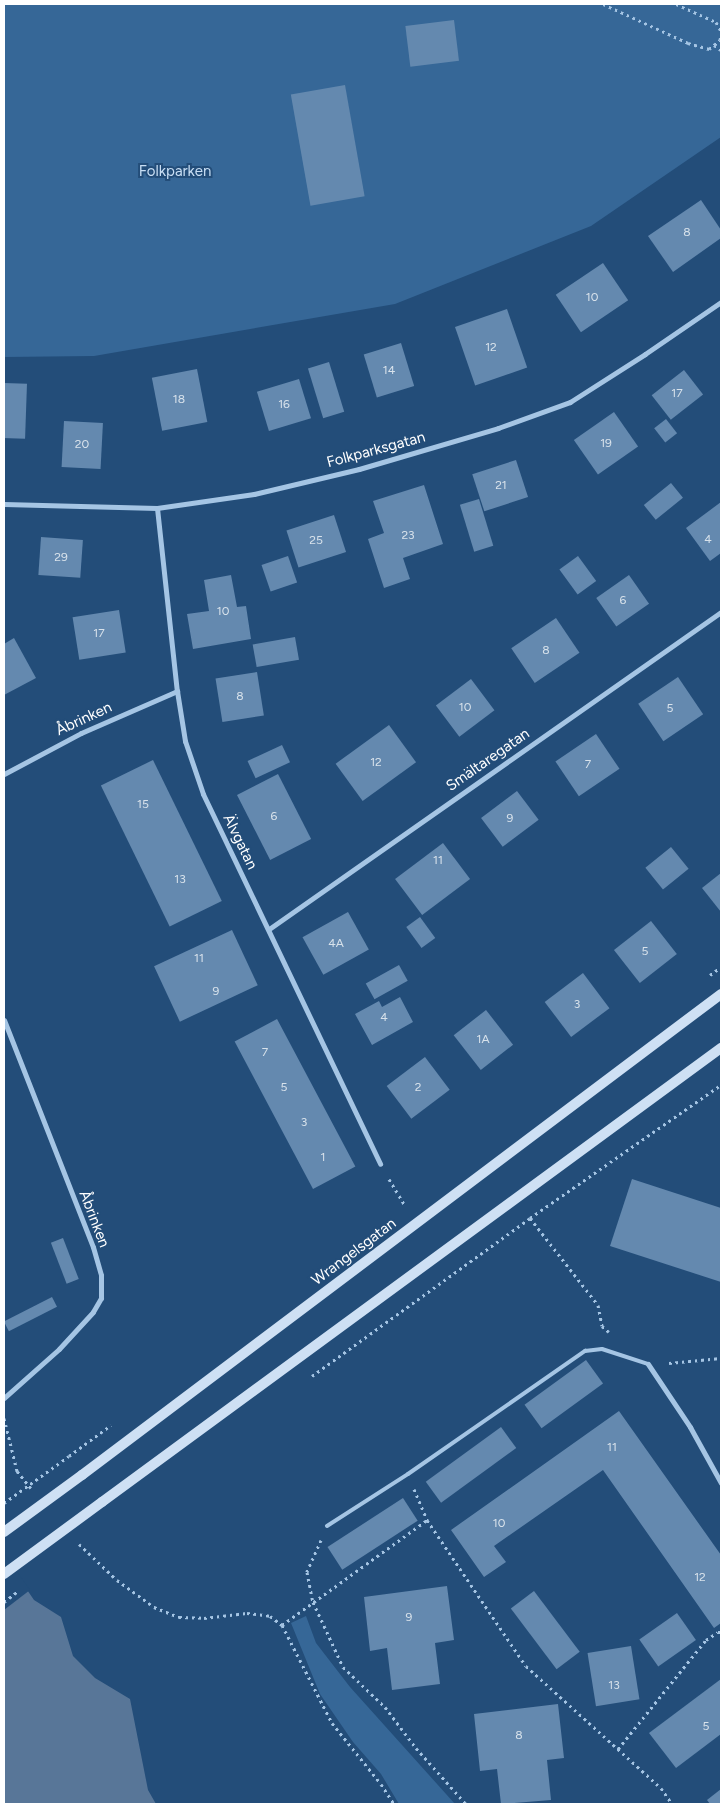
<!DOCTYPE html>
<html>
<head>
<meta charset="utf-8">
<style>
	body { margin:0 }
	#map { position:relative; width:725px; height:1808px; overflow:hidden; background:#234d79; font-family:Figtree,sans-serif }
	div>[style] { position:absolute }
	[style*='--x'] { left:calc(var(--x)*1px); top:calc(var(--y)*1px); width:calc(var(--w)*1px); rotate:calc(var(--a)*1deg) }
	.green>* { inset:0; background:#366797 }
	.water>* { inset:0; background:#587698 }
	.pier>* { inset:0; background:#234d79 }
	.building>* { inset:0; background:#6489af; transform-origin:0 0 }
	.path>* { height:3px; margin-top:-1.5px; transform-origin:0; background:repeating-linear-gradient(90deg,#a5c5e4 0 2.5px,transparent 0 6.5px) }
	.service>* { height:4px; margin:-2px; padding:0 2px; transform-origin:2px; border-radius:2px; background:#a5c5e4 }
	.minor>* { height:5px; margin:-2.5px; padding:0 2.5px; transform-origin:2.5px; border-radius:2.5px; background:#a5c5e4 }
	.secondary>* { height:10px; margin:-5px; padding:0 5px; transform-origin:5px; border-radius:5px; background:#cee0f4 }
	.path-bridge>* { height:3px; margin-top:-1.5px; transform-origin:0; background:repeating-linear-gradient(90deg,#a5c5e4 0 2.5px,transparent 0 6.5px) }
	.secondary-bridge>* { height:10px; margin:-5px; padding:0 5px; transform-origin:5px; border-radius:5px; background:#cee0f4 }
	span { translate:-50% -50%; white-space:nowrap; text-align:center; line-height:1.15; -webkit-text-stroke:4px #234d79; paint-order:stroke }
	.number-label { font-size:12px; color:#d8e2eb }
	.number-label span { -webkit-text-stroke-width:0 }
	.park-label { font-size:15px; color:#c8def4 }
	.street-label { font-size:15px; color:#fff }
	.frame { position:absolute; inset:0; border:5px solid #fff; pointer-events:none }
</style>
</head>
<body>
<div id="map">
	<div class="green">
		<i style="clip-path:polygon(4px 4px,721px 4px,721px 137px,591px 226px,395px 304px,94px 356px,4px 357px)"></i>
		<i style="clip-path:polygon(306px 1616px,316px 1643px,350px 1687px,455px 1804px,399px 1804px,381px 1774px,353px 1742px,320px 1694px,291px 1623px)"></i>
	</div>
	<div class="water">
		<i style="clip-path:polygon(4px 1556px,34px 1600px,61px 1617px,73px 1656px,95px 1678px,130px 1699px,148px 1790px,156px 1804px,4px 1804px)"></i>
	</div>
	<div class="pier">
		<i style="clip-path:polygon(4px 1553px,30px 1590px,4px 1610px)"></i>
	</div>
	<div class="building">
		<i style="left:454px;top:20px;width:41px;height:49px;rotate:83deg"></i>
		<i style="left:345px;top:85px;width:113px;height:55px;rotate:80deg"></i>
		<i style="clip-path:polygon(701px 200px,721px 230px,721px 238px,673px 272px,648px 236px)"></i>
		<i style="left:603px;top:263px;width:45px;height:57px;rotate:56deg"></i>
		<i style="left:507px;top:309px;width:62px;height:55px;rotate:71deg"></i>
		<i style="left:401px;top:343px;width:45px;height:39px;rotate:73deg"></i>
		<i style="left:329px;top:362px;width:52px;height:22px;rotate:73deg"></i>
		<i style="left:197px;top:369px;width:54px;height:46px;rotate:79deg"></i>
		<i style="left:684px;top:370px;width:31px;height:41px;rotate:52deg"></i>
		<i style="left:299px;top:379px;width:41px;height:44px;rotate:73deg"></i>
		<i style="left:4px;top:383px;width:23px;height:55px;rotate:2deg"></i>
		<i style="left:614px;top:412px;width:42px;height:49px;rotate:55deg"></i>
		<i style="left:666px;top:419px;width:18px;height:15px;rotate:52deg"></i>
		<i style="left:64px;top:421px;width:39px;height:46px;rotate:3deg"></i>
		<i style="left:516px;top:460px;width:39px;height:46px;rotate:72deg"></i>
		<i style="left:671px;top:483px;width:19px;height:35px;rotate:51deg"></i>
		<i style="clip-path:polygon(424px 485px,443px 544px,403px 558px,410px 579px,384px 588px,368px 539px,384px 533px,373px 501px)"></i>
		<i style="left:479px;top:499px;width:49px;height:20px;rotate:73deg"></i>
		<i style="clip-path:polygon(721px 502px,721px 553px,710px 561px,686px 528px)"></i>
		<i style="left:334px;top:515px;width:39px;height:50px;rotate:72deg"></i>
		<i style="left:41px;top:537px;width:42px;height:38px;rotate:4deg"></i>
		<i style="left:288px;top:556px;width:28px;height:28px;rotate:71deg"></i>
		<i style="left:578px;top:556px;width:31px;height:23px;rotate:54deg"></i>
		<i style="clip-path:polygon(231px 575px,237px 607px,246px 606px,251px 639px,193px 649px,187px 614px,209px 611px,204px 580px)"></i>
		<i style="left:629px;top:575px;width:35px;height:40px;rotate:55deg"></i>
		<i style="left:119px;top:610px;width:43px;height:47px;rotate:81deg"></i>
		<i style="left:556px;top:618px;width:42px;height:54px;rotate:56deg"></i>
		<i style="left:295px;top:637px;width:23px;height:43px;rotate:80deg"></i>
		<i style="clip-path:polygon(14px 638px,36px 678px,4px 695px,4px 644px)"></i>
		<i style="left:257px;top:672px;width:44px;height:42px;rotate:81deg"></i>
		<i style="left:678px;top:677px;width:45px;height:48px;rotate:56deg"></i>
		<i style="left:471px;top:679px;width:39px;height:44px;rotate:53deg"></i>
		<i style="left:389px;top:725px;width:46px;height:66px;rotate:54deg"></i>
		<i style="left:596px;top:734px;width:42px;height:49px;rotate:56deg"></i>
		<i style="left:282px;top:745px;width:19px;height:38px;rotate:65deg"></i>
		<i style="left:153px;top:760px;width:157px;height:58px;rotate:64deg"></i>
		<i style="left:278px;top:774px;width:73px;height:46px;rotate:63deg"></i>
		<i style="left:517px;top:791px;width:36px;height:45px;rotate:53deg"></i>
		<i style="left:443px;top:843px;width:45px;height:60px;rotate:53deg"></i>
		<i style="left:671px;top:847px;width:28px;height:33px;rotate:51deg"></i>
		<i style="clip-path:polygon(721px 873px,721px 912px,702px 888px)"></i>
		<i style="left:348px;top:912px;width:43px;height:52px;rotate:61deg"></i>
		<i style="left:420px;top:917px;width:26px;height:17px;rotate:54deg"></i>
		<i style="left:651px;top:921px;width:42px;height:47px;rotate:52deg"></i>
		<i style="left:232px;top:930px;width:61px;height:86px;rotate:65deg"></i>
		<i style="left:399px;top:965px;width:18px;height:38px;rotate:61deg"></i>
		<i style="left:583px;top:973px;width:44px;height:48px;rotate:53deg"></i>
		<i style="clip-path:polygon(400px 997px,413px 1022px,372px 1045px,355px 1014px,379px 1001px,382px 1007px)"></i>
		<i style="left:486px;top:1010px;width:44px;height:41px;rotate:52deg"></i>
		<i style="left:277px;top:1019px;width:167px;height:48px;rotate:62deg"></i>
		<i style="left:425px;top:1057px;width:41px;height:48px;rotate:53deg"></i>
		<i style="clip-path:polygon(632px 1179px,721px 1208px,721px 1282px,610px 1246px)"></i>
		<i style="left:63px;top:1238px;width:44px;height:13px;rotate:69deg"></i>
		<i style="left:52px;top:1297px;width:11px;height:54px;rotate:63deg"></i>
		<i style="left:586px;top:1360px;width:29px;height:76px;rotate:54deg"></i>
		<i style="clip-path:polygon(619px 1411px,721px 1555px,721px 1623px,714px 1628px,603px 1470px,494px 1546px,506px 1562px,484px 1577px,451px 1530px)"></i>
		<i style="left:501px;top:1427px;width:26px;height:93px;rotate:54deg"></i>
		<i style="left:403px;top:1498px;width:27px;height:90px;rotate:57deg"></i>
		<i style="clip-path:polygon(447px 1586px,454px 1640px,435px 1643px,440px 1684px,392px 1690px,387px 1648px,370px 1651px,364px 1597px)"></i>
		<i style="left:534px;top:1591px;width:76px;height:29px;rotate:53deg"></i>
		<i style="left:677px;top:1613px;width:33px;height:46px;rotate:55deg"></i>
		<i style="left:631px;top:1646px;width:54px;height:44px;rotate:81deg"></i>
		<i style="clip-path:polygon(721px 1679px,721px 1734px,676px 1768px,649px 1733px)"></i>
		<i style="clip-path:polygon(558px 1704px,564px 1758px,547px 1760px,551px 1800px,501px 1804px,497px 1769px,480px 1771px,474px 1714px)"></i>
		<i style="clip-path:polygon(721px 1789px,721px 1804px,710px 1804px,707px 1800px)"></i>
	</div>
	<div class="path">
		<i style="--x:603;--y:4;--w:94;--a:24.6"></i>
		<i style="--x:688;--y:43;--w:22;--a:16"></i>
		<i style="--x:709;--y:49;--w:14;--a:-39"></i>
		<i style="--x:720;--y:40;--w:5;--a:-79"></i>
		<i style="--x:676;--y:4;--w:44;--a:24.2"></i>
		<i style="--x:716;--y:22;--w:10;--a:61"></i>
		<i style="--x:714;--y:45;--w:9;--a:36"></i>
		<i style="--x:710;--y:975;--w:14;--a:-36"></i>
		<i style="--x:389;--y:1179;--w:31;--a:59"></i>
		<i style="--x:530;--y:1218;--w:110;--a:52"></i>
		<i style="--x:598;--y:1305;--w:21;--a:79"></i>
		<i style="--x:602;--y:1326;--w:9;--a:41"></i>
		<i style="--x:669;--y:1363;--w:52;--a:-5.5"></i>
		<i style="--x:312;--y:1376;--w:269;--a:-35.9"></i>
		<i style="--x:530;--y:1218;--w:233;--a:-34.9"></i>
		<i style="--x:4;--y:1418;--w:55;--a:76.2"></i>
		<i style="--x:17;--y:1471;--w:22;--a:51"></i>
		<i style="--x:69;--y:1456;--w:52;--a:-36.4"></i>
		<i style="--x:414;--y:1489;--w:34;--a:67"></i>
		<i style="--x:427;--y:1520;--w:176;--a:55.9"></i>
		<i style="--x:526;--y:1666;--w:182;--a:42.1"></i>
		<i style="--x:661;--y:1788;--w:19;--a:55"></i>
		<i style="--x:321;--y:1540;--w:35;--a:114"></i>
		<i style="--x:307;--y:1572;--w:31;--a:79"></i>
		<i style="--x:313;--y:1602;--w:72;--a:65.2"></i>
		<i style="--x:343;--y:1667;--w:58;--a:43.6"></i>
		<i style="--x:385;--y:1707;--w:51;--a:52.9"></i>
		<i style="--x:416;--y:1748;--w:75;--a:48.2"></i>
		<i style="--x:79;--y:1544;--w:52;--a:43.5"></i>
		<i style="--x:117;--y:1580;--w:46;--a:36.1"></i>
		<i style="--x:154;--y:1607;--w:27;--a:22"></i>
		<i style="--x:179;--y:1617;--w:25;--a:2"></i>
		<i style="--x:204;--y:1618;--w:43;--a:-6.6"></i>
		<i style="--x:247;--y:1613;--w:23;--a:7"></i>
		<i style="--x:270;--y:1616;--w:15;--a:37"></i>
		<i style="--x:282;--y:1625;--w:110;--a:63"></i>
		<i style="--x:332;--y:1723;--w:78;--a:51.2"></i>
		<i style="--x:381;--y:1784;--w:24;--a:57"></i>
		<i style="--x:282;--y:1625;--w:179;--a:-35.9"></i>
		<i style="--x:618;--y:1749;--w:140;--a:-51.1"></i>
		<i style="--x:706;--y:1640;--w:14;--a:-34"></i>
		<i style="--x:718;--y:1632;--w:3;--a:0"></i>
	</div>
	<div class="service">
		<i style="--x:327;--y:1526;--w:96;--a:-32.7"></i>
		<i style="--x:408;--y:1474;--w:216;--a:-34.8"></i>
		<i style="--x:585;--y:1351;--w:17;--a:-7"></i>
		<i style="--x:602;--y:1349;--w:48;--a:18.1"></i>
	</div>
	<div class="minor">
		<i style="--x:4;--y:504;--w:153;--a:1.5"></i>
		<i style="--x:157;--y:508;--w:98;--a:-8.2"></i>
		<i style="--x:254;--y:494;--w:108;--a:-13.4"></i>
		<i style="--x:359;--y:469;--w:145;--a:-16.4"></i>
		<i style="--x:498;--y:428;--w:77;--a:-19.9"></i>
		<i style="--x:570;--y:402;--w:89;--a:-32.6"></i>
		<i style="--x:645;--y:354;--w:92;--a:-34.4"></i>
		<i style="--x:157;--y:508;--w:184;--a:83.8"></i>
		<i style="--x:177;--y:691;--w:51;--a:80.9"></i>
		<i style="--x:185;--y:741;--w:56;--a:71.2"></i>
		<i style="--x:203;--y:794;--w:410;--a:64.4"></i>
		<i style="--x:4;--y:774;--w:87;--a:-28"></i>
		<i style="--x:81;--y:733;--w:105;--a:-23.6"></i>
		<i style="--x:269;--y:929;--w:552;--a:-35.04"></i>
		<i style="--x:4;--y:1020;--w:244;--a:68.6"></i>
		<i style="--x:93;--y:1247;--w:29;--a:74"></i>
		<i style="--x:101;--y:1275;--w:23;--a:90"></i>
		<i style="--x:101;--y:1298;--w:16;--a:120"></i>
		<i style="--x:93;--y:1312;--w:50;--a:132.6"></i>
		<i style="--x:59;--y:1349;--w:74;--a:138.3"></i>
		<i style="--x:648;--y:1364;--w:76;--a:56.3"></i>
		<i style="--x:690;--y:1427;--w:64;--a:61"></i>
	</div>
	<div class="secondary">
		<i style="--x:82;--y:1475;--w:800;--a:-36.97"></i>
		<i style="--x:102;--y:1502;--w:768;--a:-36.26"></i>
	</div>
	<div class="path-bridge">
		<i style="--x:4;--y:1503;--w:80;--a:-35.9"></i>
		<i style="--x:4;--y:1602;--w:18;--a:-38"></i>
	</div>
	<div class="secondary-bridge">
		<i style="--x:4;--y:1532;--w:97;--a:-36.2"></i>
		<i style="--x:4;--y:1574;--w:122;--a:-36.3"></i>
	</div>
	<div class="number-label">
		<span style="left:687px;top:233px">8</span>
		<span style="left:592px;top:298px">10</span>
		<span style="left:491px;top:348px">12</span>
		<span style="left:389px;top:371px">14</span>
		<span style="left:677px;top:394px">17</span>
		<span style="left:179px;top:400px">18</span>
		<span style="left:284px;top:405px">16</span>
		<span style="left:606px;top:444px">19</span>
		<span style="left:82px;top:445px">20</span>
		<span style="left:501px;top:486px">21</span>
		<span style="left:408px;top:536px">23</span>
		<span style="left:708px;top:540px">4</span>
		<span style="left:316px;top:541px">25</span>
		<span style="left:61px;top:558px">29</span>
		<span style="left:623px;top:601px">6</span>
		<span style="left:223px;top:612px">10</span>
		<span style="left:99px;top:634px">17</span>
		<span style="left:546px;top:651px">8</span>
		<span style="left:240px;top:697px">8</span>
		<span style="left:465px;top:708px">10</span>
		<span style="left:670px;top:709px">5</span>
		<span style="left:376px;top:763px">12</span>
		<span style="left:588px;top:765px">7</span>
		<span style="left:143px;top:805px">15</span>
		<span style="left:274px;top:817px">6</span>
		<span style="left:510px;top:819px">9</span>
		<span style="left:438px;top:861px">11</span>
		<span style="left:180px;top:880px">13</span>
		<span style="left:336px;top:944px">4A</span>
		<span style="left:645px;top:952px">5</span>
		<span style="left:199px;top:959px">11</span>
		<span style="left:216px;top:992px">9</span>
		<span style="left:577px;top:1005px">3</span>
		<span style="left:384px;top:1018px">4</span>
		<span style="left:483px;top:1040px">1A</span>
		<span style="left:265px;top:1053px">7</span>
		<span style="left:284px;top:1088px">5</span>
		<span style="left:418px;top:1088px">2</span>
		<span style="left:304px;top:1123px">3</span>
		<span style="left:323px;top:1158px">1</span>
		<span style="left:612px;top:1448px">11</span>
		<span style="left:499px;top:1524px">10</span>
		<span style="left:700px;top:1578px">12</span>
		<span style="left:409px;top:1618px">9</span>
		<span style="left:614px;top:1686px">13</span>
		<span style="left:706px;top:1727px">5</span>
		<span style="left:519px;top:1736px">8</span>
	</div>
	<div class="park-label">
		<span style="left:175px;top:172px">Folkparken</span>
	</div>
	<div class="street-label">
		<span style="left:376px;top:450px;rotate:-15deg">Folkparksgatan</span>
		<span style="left:84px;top:719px;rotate:-25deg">Åbrinken</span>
		<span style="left:488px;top:760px;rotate:-35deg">Smältaregatan</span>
		<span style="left:240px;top:842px;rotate:64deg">Älvgatan</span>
		<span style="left:94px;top:1219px;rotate:69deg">Åbrinken</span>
		<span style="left:354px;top:1252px;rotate:-37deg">Wrangelsgatan</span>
	</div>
	<div class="frame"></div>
</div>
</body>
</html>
